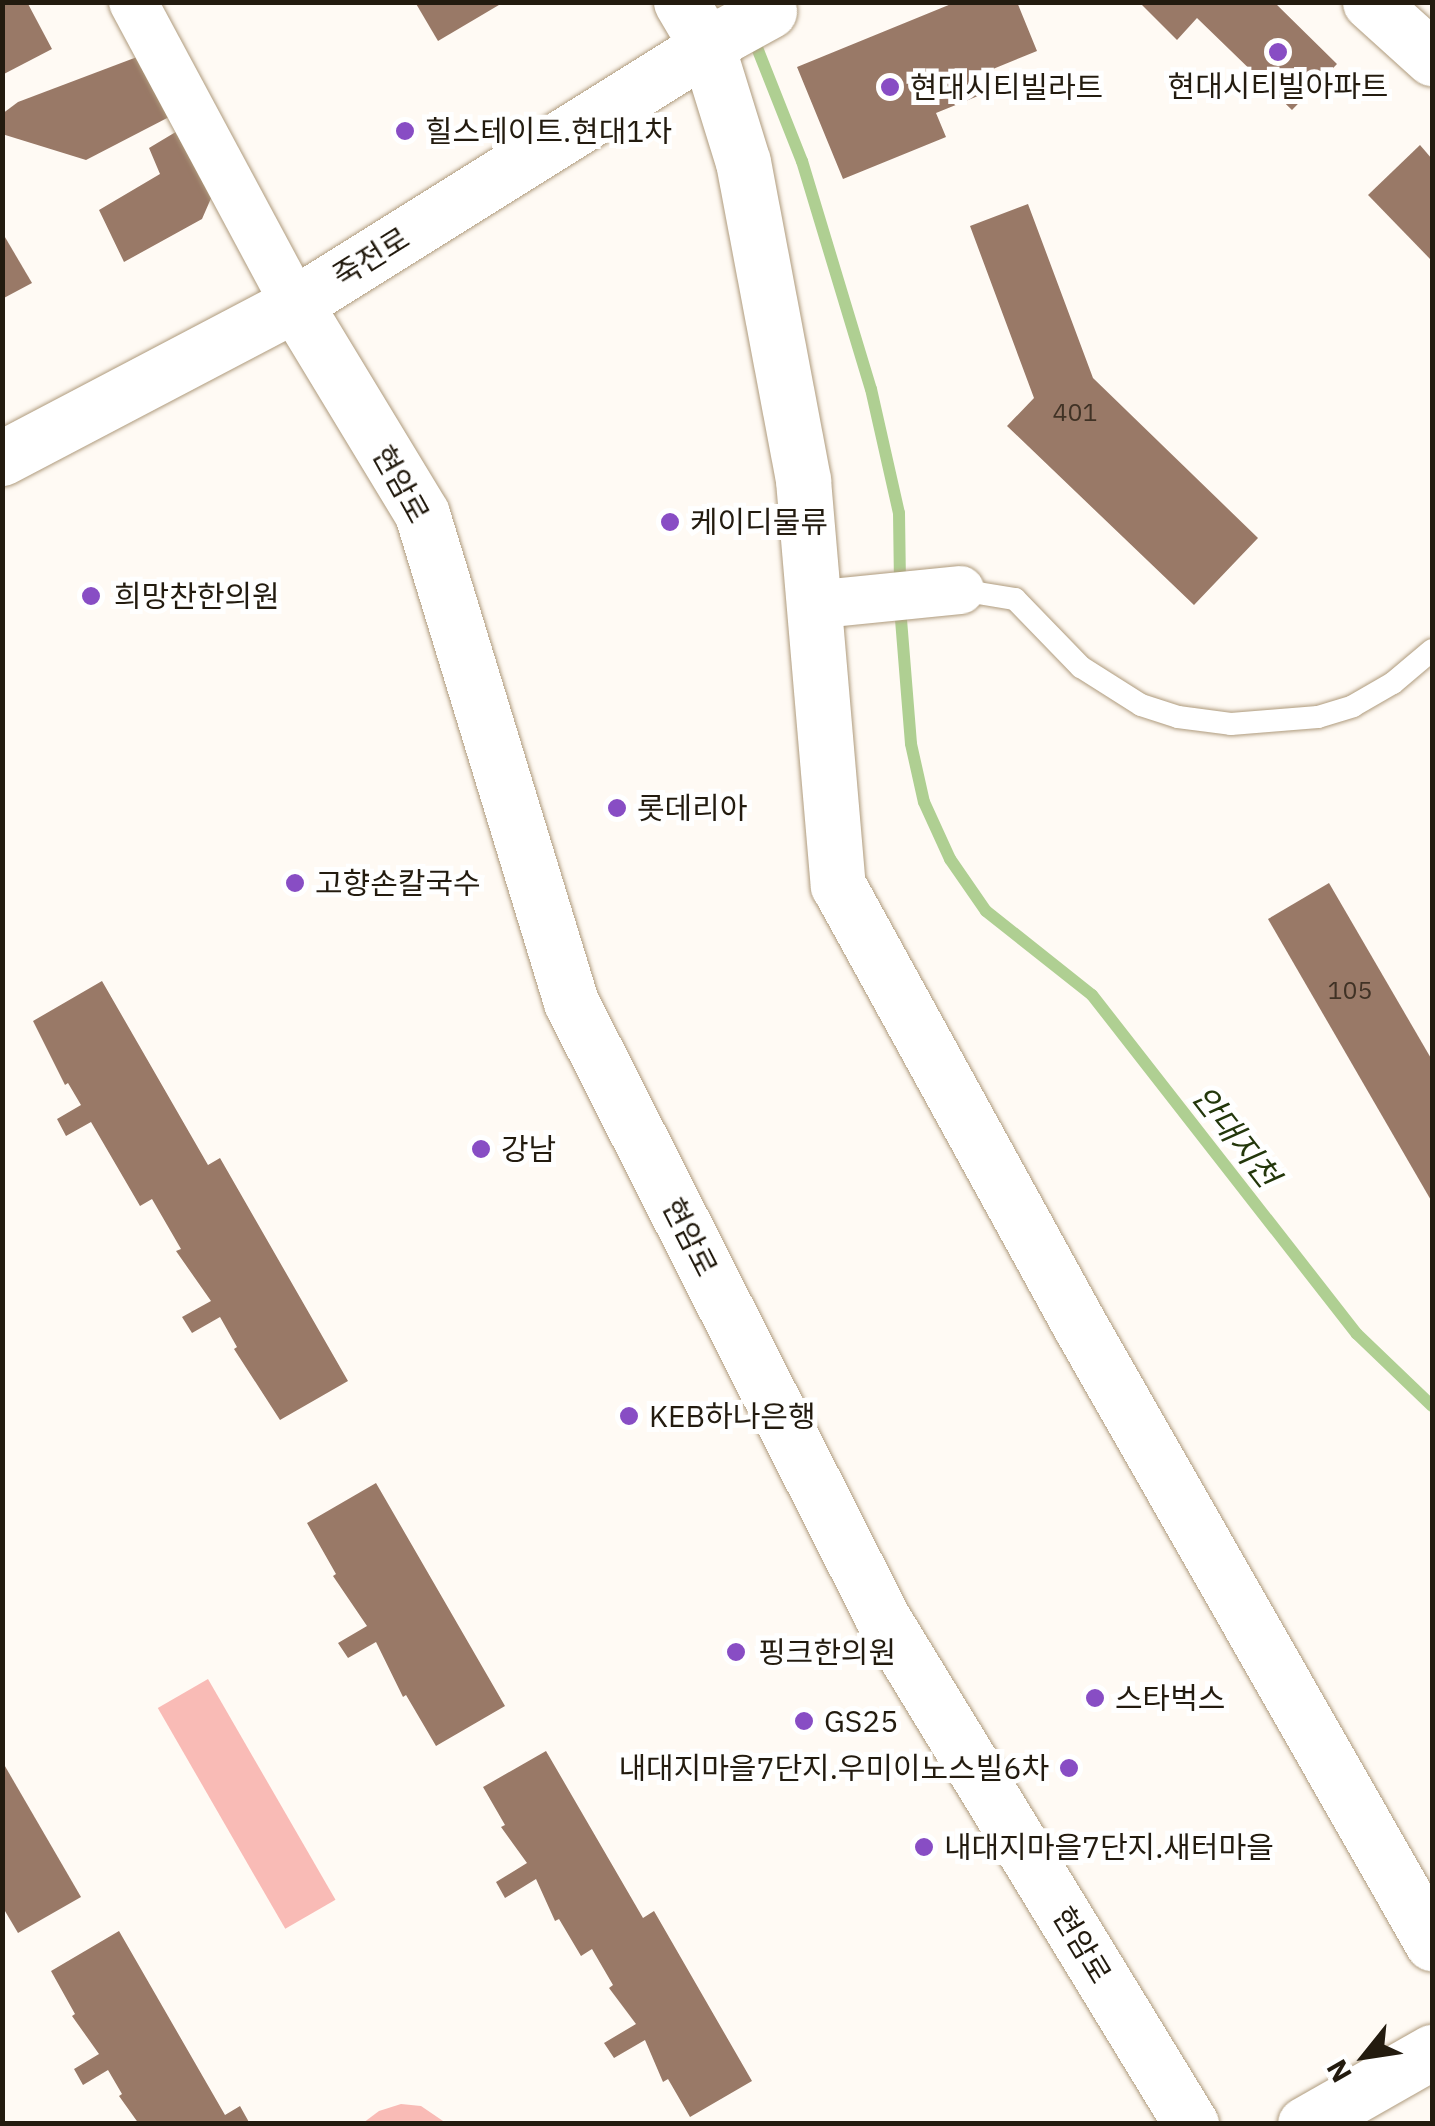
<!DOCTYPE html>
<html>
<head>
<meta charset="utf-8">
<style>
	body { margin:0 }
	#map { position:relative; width:1435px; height:2126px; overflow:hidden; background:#fffaf4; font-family:"IBM Plex Sans","Noto Sans KR",sans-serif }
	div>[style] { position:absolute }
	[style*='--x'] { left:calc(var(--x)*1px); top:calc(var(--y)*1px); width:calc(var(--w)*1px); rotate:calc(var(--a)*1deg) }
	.green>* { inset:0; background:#f9bbb6; transform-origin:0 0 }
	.stream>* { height:12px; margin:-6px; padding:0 6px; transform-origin:6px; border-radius:6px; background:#afcf92 }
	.building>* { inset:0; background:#997967 }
	.roads { filter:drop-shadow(0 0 2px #af9b7d) drop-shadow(0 0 2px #af9b7d) }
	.service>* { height:22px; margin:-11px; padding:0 11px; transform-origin:11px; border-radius:11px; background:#fff }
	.minor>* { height:48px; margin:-24px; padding:0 24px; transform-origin:24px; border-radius:24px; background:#fff }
	.tertiary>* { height:55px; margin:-27.5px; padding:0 27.5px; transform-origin:27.5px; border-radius:27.5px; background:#fff }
	.secondary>* { height:55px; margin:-27.5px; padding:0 27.5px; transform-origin:27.5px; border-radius:27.5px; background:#fff }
	.dots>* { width:28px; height:28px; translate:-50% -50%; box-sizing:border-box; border:5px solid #fff; border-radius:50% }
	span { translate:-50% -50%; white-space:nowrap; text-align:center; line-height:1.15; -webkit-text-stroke:10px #fff; paint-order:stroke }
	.number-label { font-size:25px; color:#403225 }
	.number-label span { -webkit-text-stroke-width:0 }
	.poi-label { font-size:30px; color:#231b0f }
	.left { translate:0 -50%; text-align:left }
	.right { translate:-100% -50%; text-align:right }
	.street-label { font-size:30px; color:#231b0f }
	.water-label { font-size:32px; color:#23370b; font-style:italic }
	.frame { position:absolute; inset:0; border:5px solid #231b0f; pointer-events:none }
	.north { position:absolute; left:1315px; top:2006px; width:100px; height:100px; -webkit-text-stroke:8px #fff; paint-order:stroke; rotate:240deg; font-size:28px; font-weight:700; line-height:40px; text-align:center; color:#231b0f }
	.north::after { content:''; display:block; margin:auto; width:35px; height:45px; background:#231b0f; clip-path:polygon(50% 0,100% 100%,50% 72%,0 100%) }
</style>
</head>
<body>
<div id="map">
	<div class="green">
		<i style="left:208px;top:1679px;width:255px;height:58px;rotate:60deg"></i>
		<i style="clip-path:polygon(401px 2104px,421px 2106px,446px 2123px,363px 2123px,379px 2111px)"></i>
	</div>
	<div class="stream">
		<i style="--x:752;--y:35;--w:136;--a:68.4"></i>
		<i style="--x:802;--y:161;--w:238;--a:73.2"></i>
		<i style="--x:871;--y:389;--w:127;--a:77.3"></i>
		<i style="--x:899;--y:513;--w:74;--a:89.2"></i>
		<i style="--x:900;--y:607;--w:137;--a:85.4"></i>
		<i style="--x:911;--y:744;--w:59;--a:77.4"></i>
		<i style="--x:924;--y:802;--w:63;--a:65.5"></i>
		<i style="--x:950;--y:859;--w:63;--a:55.3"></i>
		<i style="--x:986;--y:911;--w:135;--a:38.4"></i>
		<i style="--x:1092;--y:995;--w:430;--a:52"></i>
		<i style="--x:1357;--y:1334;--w:104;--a:43.8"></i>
	</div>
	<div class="building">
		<i style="clip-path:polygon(2px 2px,27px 2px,52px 49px,2px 75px)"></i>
		<i style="clip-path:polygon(415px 2px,504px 2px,438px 41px)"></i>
		<i style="clip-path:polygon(956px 2px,1017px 2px,1037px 51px,971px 78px,978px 96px,936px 113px,946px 137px,843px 179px,797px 67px)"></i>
		<i style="clip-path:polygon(1139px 2px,1274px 2px,1337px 64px,1292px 110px,1197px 18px,1177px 40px)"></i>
		<i style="clip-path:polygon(137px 57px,171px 116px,86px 160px,2px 134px,2px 114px,18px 102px)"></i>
		<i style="clip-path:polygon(189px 124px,219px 180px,202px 219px,124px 262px,99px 210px,160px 174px,149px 148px)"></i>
		<i style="clip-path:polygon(1420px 145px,1432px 159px,1432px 261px,1368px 195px)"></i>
		<i style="clip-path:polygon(1028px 204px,1093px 378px,1258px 538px,1194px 605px,1007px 426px,1034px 398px,970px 226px)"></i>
		<i style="clip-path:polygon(2px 232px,32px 283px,2px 299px)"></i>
		<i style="clip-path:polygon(1329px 883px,1432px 1060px,1432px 1202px,1268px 919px)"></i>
		<i style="clip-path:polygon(102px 981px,208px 1165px,220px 1158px,348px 1381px,280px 1420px,234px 1349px,237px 1347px,220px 1317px,192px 1333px,182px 1317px,211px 1301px,176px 1251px,181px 1249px,152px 1199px,140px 1206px,91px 1122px,66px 1136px,57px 1119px,81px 1105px,68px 1083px,65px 1085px,33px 1021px)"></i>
		<i style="clip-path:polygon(376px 1483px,505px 1706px,436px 1746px,406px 1695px,403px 1697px,376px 1642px,348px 1658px,338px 1643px,367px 1626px,333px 1576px,336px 1574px,307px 1523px)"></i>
		<i style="clip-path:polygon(546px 1751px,643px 1918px,654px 1911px,752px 2081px,690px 2117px,668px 2079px,663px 2082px,645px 2040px,614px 2058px,604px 2043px,636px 2024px,609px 1988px,613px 1985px,592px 1949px,581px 1956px,559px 1919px,555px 1921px,536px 1879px,505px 1898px,496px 1882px,527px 1863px,501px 1827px,505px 1825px,483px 1787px)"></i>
		<i style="clip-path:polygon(2px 1761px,81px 1897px,18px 1933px,2px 1906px)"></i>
		<i style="clip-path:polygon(119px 1931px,225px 2115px,240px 2106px,250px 2124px,139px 2124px,119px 2096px,122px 2094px,108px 2070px,83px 2085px,74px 2069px,99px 2054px,72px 2016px,75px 2014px,51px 1971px)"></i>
	</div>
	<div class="roads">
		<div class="service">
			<i style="--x:960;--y:590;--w:56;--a:9.3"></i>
			<i style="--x:1015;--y:599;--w:95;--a:45.9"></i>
			<i style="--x:1081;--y:667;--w:71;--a:32.3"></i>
			<i style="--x:1141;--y:705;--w:39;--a:18"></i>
			<i style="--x:1178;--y:717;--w:53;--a:7.5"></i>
			<i style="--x:1231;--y:724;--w:87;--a:-4.6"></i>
			<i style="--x:1318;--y:717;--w:37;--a:-17"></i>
			<i style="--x:1353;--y:706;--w:46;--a:-29.9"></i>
			<i style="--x:1393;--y:683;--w:51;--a:-40.2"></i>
		</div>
		<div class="minor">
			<i style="--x:133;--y:2;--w:343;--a:61.8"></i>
			<i style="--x:812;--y:605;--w:149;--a:-5.8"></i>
		</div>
		<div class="tertiary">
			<i style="--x:681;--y:2;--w:51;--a:59.4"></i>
			<i style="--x:707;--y:46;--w:121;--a:72.8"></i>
			<i style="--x:743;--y:162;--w:324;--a:79.3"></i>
			<i style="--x:803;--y:480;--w:407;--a:85.1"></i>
			<i style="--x:838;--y:885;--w:501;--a:61.23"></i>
			<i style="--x:1079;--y:1324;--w:713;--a:60.3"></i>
			<i style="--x:1370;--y:2;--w:84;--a:42.1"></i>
			<i style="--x:295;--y:304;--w:245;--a:58.8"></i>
			<i style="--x:422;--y:514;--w:510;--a:73.02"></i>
			<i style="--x:571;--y:1002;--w:689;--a:63.17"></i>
			<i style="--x:882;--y:1617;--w:594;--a:58.64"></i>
			<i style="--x:2;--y:458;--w:331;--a:-27.7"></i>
			<i style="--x:295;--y:304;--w:509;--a:-32.01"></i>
			<i style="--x:1305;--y:2124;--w:146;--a:-29.6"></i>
		</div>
		<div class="secondary">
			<i style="--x:727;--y:34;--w:48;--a:-28.7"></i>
		</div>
	</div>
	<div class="dots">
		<i style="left:1278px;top:52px;background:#884dc4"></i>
		<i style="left:890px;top:87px;background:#884dc4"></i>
		<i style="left:405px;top:131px;background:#884dc4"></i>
		<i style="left:670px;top:522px;background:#884dc4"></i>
		<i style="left:91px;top:596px;background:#884dc4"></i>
		<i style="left:617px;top:808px;background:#884dc4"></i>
		<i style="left:295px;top:883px;background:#884dc4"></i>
		<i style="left:481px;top:1149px;background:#884dc4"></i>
		<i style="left:629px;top:1416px;background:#884dc4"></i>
		<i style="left:736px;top:1652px;background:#884dc4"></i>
		<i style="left:1095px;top:1698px;background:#884dc4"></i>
		<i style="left:804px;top:1721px;background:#884dc4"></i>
		<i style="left:1069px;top:1768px;background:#884dc4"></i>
		<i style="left:924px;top:1847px;background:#884dc4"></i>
	</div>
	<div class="number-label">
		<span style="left:1075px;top:412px">401</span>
		<span style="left:1350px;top:990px">105</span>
	</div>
	<div class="poi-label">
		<span style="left:1278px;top:86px">현대시티빌아파트</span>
		<span class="left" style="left:910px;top:87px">현대시티빌라트</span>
		<span class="left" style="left:425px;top:131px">힐스테이트.현대1차</span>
		<span class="left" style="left:690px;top:522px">케이디물류</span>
		<span class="left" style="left:114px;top:596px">희망찬한의원</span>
		<span class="left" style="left:637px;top:808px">롯데리아</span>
		<span class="left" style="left:315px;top:883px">고향손칼국수</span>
		<span class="left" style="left:501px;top:1149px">강남</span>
		<span class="left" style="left:649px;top:1416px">KEB하나은행</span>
		<span class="left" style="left:758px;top:1652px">핑크한의원</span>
		<span class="left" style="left:1115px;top:1698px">스타벅스</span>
		<span class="left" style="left:824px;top:1721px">GS25</span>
		<span class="right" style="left:1049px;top:1768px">내대지마을7단지.우미이노스빌6차</span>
		<span class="left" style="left:944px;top:1847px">내대지마을7단지.새터마을</span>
	</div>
	<div class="street-label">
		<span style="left:371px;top:257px;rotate:-32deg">죽전로</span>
		<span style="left:401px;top:484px;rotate:61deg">현암로</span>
		<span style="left:690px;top:1237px;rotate:63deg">현암로</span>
		<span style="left:1082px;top:1945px;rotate:59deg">현암로</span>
	</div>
	<div class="water-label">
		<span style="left:1236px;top:1136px;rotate:52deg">안대지천</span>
	</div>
	<div class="frame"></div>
	<div class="north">N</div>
</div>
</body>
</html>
